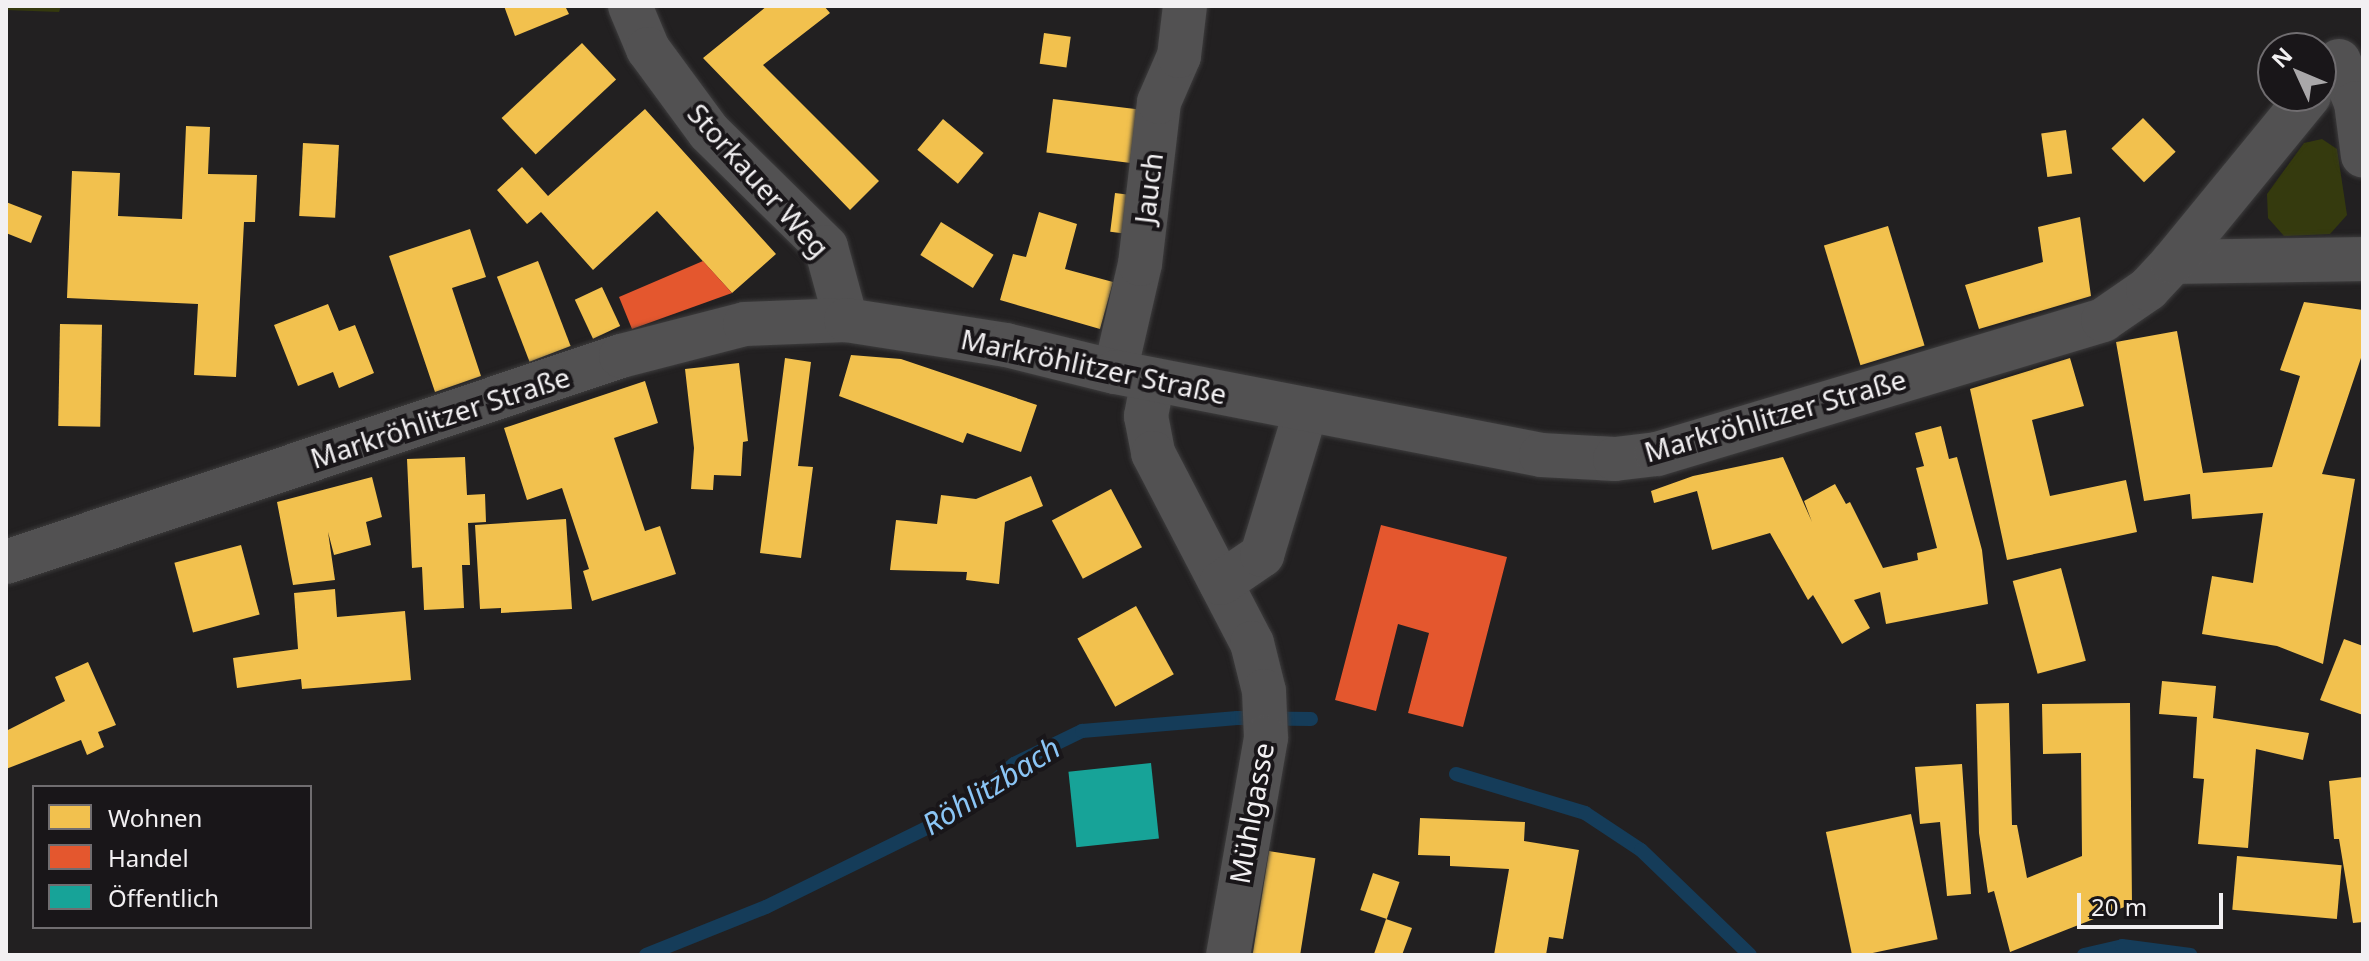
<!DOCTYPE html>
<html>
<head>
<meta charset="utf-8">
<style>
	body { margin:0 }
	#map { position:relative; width:2369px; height:961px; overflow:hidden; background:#222021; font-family:"Noto Sans",sans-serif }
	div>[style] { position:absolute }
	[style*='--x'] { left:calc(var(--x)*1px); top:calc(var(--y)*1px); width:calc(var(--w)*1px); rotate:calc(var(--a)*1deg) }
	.green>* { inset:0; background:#353a0e }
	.homes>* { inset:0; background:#f2c14e; transform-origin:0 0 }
	.shops>* { inset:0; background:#e4572e }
	.public>* { inset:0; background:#17a398; transform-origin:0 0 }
	.stream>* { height:14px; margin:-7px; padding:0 7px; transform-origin:7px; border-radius:7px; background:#153c59 }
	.roads { filter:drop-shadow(0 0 2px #3d3c3d) drop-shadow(0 0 2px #3d3c3d) }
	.street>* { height:44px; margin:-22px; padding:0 22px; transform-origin:22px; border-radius:22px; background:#525152 }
	.secondary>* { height:44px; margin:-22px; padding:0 22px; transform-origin:22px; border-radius:22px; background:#525152 }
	span { translate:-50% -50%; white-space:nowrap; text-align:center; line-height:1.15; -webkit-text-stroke:8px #191619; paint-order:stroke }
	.street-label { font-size:28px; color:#f2f0f2 }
	.water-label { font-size:30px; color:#8bc5f5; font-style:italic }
	.frame { position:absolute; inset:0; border:8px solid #f2f0f2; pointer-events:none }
	.legend { position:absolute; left:32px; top:785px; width:280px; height:144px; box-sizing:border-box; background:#191619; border:2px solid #706d70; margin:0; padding:10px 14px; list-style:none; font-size:24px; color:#f2f0f2 }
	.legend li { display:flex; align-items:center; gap:16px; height:40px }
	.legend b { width:40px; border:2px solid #706d70 }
	.north { position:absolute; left:2257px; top:32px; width:80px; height:80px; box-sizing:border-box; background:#191619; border:2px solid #706d70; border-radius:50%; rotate:314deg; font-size:22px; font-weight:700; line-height:32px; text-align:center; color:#f2f0f2 }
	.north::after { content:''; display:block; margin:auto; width:28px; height:36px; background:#a9a7a9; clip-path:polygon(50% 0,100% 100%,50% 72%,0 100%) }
	.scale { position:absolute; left:2077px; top:893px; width:146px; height:36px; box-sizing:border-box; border:4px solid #f2f0f2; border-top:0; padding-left:10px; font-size:24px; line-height:28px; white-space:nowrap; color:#f2f0f2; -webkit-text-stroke:6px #191619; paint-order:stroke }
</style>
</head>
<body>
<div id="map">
	<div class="green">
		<i style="clip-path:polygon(6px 6px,61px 6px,59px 12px,6px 10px)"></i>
		<i style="clip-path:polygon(2322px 139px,2337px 149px,2347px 215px,2330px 234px,2284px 236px,2268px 218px,2267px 194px,2304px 143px)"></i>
	</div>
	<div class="homes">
		<i style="clip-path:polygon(504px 6px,565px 6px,569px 14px,515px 36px)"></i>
		<i style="clip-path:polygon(767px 6px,824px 6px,830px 13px,763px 65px,879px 181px,850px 210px,703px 58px)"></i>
		<i style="left:1044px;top:33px;width:27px;height:31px;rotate:8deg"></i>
		<i style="left:582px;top:43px;width:50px;height:110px;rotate:47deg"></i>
		<i style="left:1053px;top:99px;width:91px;height:54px;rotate:7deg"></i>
		<i style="clip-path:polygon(645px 109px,776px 254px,732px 293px,657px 211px,593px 270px,541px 212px,527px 224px,497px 190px,522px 167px,548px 196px)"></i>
		<i style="left:2143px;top:118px;width:47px;height:44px;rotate:46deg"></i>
		<i style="left:943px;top:119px;width:53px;height:40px;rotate:40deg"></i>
		<i style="clip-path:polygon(186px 126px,210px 127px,208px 174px,257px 175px,255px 222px,244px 222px,236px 377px,194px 375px,198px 304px,67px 298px,72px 171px,120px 173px,118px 216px,182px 219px)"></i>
		<i style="left:2066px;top:130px;width:44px;height:25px;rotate:82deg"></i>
		<i style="left:303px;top:143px;width:36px;height:73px;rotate:3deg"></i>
		<i style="left:1115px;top:193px;width:16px;height:39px;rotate:7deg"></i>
		<i style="clip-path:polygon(6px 202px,42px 216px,31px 243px,6px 233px)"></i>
		<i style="clip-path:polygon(1039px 212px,1077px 224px,1065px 269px,1113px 282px,1100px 329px,1000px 300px,1013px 254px,1026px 257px)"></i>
		<i style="clip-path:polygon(2080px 217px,2091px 296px,1979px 329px,1965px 285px,2043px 262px,2038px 227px)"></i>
		<i style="left:941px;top:222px;width:62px;height:39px;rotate:32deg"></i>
		<i style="left:1888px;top:226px;width:125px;height:67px;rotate:73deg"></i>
		<i style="clip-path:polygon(470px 229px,486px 277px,452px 288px,481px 376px,435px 392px,389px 256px)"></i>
		<i style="left:538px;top:261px;width:91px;height:44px;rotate:69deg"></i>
		<i style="left:602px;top:287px;width:43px;height:30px;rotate:65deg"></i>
		<i style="clip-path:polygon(2304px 302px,2363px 310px,2363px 352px,2322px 474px,2355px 479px,2323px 664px,2277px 646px,2202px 634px,2212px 576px,2253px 583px,2263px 513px,2192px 519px,2190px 494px,2144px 501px,2116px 342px,2177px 331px,2203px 473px,2272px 467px,2300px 376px,2280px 370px)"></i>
		<i style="clip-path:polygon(328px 304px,339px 331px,355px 325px,374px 373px,339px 388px,333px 372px,298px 386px,274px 325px)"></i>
		<i style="left:60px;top:324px;width:42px;height:102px;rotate:1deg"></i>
		<i style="clip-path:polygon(851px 355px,901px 359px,1037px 405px,1021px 452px,967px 433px,963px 443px,839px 396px)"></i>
		<i style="clip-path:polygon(785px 358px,811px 362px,798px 466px,813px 467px,801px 558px,760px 553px)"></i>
		<i style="clip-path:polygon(2070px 358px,2084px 406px,2032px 420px,2050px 496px,2126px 480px,2137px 532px,2007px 560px,1970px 389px)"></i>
		<i style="clip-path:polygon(739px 363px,748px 441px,743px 442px,741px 476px,714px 475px,713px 490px,691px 489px,694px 448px,685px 369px)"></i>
		<i style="clip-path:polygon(645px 381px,658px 423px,614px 438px,645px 531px,660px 526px,676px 574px,592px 601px,583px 571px,589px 569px,562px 488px,527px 500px,504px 428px)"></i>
		<i style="clip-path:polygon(1941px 426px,1949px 459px,1957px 457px,1982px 550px,1988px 604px,1886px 624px,1880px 592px,1854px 600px,1870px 628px,1842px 644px,1813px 595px,1808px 600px,1770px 533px,1712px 550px,1697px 491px,1654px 503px,1651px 491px,1693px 476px,1783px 457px,1812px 522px,1804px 501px,1835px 484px,1846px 504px,1850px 502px,1883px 568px,1918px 560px,1917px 553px,1937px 548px,1916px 468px,1924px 466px,1915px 433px)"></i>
		<i style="clip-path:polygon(465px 457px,467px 495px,485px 494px,486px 522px,468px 523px,470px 565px,462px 565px,464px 608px,424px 610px,422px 567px,412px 568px,407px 459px)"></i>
		<i style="clip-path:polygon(1031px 476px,1043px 506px,1005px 522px,999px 584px,966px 580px,967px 572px,890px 570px,896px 520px,937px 524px,941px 495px,976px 499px)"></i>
		<i style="clip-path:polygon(372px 477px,382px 517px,366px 522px,371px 545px,334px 555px,328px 532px,335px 580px,293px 585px,277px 502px)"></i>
		<i style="left:1111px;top:489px;width:66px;height:67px;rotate:62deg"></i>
		<i style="clip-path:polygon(566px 519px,572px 609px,501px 613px,501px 608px,480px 609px,475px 525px)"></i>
		<i style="left:241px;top:545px;width:72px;height:69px;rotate:75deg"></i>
		<i style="left:2061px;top:568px;width:96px;height:50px;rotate:75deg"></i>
		<i style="clip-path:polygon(335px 589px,337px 617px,405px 611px,411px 680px,302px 689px,301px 679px,237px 688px,233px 658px,298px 649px,294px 593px)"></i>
		<i style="left:1136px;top:606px;width:78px;height:67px;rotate:61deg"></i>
		<i style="clip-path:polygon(2344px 639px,2363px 646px,2363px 715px,2320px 700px)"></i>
		<i style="clip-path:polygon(88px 662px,116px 725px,98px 732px,104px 747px,87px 755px,81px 740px,6px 769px,6px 731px,65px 701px,55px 677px)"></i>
		<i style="clip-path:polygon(2162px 681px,2216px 686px,2213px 718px,2309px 733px,2303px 760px,2256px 749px,2248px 848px,2198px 844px,2204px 779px,2193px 778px,2197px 717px,2159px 714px)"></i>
		<i style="clip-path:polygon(2009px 703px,2012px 825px,2017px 825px,2027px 878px,2082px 856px,2081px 753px,2043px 754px,2042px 704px,2130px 703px,2132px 904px,2010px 952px,1994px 891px,1988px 893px,1979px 833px,1976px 704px)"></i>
		<i style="clip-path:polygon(1962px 764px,1971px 894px,1947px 896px,1940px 822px,1920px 824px,1915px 767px)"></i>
		<i style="clip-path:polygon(2363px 777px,2363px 922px,2353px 923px,2339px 839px,2334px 839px,2329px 781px)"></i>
		<i style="left:1911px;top:814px;width:128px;height:87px;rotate:78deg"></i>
		<i style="clip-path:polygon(1420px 818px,1525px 822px,1524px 841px,1579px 850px,1563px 939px,1549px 937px,1546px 955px,1494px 955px,1509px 869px,1450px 866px,1450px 856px,1418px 855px)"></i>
		<i style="left:1269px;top:851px;width:47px;height:105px;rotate:9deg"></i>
		<i style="left:2237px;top:856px;width:105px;height:54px;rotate:5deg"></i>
		<i style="left:1373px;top:873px;width:28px;height:39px;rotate:19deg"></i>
		<i style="clip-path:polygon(1386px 919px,1412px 928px,1402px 955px,1374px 954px)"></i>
	</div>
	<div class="shops">
		<i style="clip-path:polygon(703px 261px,732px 293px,632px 329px,619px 297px)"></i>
		<i style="clip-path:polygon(1381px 525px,1507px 557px,1463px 727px,1408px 713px,1429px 633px,1398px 624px,1376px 711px,1335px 700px)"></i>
	</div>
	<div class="public">
		<i style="left:1151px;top:763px;width:76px;height:83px;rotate:84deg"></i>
	</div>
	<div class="stream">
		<i style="--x:1456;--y:774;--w:135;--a:16.8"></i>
		<i style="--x:1585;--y:813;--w:67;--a:33.5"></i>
		<i style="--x:1641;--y:850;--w:151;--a:43.9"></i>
		<i style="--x:646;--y:955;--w:129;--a:-21.8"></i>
		<i style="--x:766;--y:907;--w:217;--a:-26.2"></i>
		<i style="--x:961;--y:811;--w:71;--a:-41.6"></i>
		<i style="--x:1014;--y:764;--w:76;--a:-25.9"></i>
		<i style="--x:1082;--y:731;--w:156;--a:-4.8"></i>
		<i style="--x:1237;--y:718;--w:74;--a:0.8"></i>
		<i style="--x:2084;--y:955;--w:39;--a:-13"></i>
		<i style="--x:2122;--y:946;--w:69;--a:7.5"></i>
	</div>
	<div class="roads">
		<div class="street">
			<i style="--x:630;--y:6;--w:47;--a:67.3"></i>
			<i style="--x:648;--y:49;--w:103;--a:53.7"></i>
			<i style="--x:709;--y:132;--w:164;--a:44.5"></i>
			<i style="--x:826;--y:247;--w:76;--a:74.7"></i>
			<i style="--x:1115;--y:372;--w:111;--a:-77"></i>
			<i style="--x:1140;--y:264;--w:163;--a:-83.3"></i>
			<i style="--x:1159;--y:102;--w:50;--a:-66.5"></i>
			<i style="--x:1179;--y:56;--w:50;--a:-83.2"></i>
			<i style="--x:1153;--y:380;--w:37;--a:101"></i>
			<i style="--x:1146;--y:416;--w:38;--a:79"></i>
			<i style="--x:1153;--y:453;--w:214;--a:62.5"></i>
			<i style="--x:1252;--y:643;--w:49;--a:76"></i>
			<i style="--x:1264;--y:691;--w:47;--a:87.6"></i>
			<i style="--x:1266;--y:738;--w:220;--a:99.9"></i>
			<i style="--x:1221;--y:583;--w:50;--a:-34.3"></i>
			<i style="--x:1262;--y:555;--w:152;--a:-73.1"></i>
		</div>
		<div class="secondary">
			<i style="--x:2339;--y:61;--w:45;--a:68"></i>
			<i style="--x:2356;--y:103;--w:53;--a:82.5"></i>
			<i style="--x:2173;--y:262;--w:190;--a:-0.9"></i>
			<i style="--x:6;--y:562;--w:649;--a:-18.52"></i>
			<i style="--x:621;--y:356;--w:128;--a:-14.5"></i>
			<i style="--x:745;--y:324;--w:101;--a:-2.3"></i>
			<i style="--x:846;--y:320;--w:162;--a:8.9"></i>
			<i style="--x:1006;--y:345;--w:112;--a:13.9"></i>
			<i style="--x:1115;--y:372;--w:434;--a:11"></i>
			<i style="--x:1541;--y:455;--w:74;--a:3.1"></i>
			<i style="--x:1615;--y:459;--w:42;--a:-6.8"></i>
			<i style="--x:1657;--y:454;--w:466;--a:-16.7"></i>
			<i style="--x:2103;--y:320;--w:55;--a:-34.6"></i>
			<i style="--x:2148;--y:289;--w:37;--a:-47"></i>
			<i style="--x:2173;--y:262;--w:215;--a:-50.7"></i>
		</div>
	</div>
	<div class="street-label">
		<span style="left:759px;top:180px;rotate:48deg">Storkauer Weg</span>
		<span style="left:1148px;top:188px;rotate:-83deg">Jauch</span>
		<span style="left:1094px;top:366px;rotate:12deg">Markröhlitzer Straße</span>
		<span style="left:1775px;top:415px;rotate:-16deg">Markröhlitzer Straße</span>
		<span style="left:440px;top:417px;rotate:-18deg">Markröhlitzer Straße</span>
		<span style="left:1251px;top:813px;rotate:-80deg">Mühlgasse</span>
	</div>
	<div class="water-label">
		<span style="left:991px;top:786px;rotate:-32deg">Röhlitzbach</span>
	</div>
	<div class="frame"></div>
	<ul class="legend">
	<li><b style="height:22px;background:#f2c14e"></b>Wohnen</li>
	<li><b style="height:22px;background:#e4572e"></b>Handel</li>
	<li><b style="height:22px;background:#17a398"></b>Öffentlich</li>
	</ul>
	<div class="north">N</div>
	<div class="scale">20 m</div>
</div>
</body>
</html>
